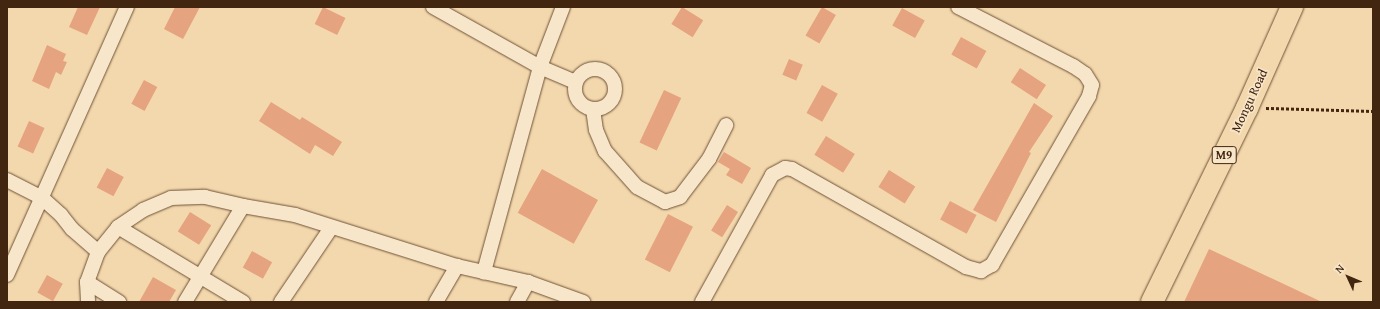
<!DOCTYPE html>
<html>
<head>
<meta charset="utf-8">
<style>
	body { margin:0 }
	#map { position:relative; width:1380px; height:309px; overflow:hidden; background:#f4d8ad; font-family:"Gentium Book Plus",serif }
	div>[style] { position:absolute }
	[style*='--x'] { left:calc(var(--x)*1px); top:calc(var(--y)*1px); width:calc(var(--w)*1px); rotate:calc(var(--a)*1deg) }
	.building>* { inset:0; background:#e5a380; transform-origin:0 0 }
	.path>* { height:2.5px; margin-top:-1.25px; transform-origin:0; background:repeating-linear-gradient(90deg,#422610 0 3px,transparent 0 5px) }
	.roads { filter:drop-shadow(0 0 1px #6e5237) drop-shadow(0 0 1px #6e5237) }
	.street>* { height:14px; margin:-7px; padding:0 7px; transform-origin:7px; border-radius:7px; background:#f8e6ca }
	.street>.ring { margin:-7px; padding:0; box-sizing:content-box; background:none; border:14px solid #f8e6ca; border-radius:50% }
	.primary>* { height:22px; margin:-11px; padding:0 11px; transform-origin:11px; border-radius:11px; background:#f4d8ad }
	span { translate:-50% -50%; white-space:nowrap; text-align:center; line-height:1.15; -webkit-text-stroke:3px #f8e6ca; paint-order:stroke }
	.shield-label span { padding:1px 3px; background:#f8e6ca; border:1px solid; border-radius:3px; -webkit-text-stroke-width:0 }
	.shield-label { font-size:12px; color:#422610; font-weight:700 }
	.street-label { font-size:13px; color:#422610 }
	.frame { position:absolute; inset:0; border:8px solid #422610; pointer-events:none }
	.north { position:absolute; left:1328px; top:257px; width:40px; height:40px; -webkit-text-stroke:3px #f8e6ca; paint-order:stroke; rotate:314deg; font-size:11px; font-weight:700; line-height:16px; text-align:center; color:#422610 }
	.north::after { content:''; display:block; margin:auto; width:14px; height:18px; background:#422610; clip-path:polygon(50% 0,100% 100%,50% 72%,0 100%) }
</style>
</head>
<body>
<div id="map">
	<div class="building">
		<i style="clip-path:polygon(78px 7px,100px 7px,87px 35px,69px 27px)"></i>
		<i style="clip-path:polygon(175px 7px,200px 7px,183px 39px,164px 29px)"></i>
		<i style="left:323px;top:7px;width:25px;height:19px;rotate:26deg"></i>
		<i style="left:682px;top:7px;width:25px;height:20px;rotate:32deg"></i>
		<i style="left:822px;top:7px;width:16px;height:33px;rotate:30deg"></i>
		<i style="left:902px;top:8px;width:26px;height:20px;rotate:29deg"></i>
		<i style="left:961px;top:37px;width:29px;height:20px;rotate:29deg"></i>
		<i style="clip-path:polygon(47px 45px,66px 54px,63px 61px,67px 62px,61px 75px,56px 72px,49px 89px,32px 81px)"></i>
		<i style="left:789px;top:59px;width:15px;height:17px;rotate:23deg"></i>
		<i style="left:1020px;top:68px;width:31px;height:17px;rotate:33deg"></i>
		<i style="left:144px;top:80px;width:15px;height:27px;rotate:28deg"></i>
		<i style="left:822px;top:85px;width:18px;height:32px;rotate:29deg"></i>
		<i style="left:664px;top:90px;width:19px;height:58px;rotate:25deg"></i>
		<i style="clip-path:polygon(271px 102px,300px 120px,302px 117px,342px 142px,333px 156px,315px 145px,310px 154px,259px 121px)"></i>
		<i style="clip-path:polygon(1034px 103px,1053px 116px,1029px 152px,1031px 153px,996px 222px,973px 210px)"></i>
		<i style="left:29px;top:121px;width:17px;height:28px;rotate:24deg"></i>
		<i style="left:826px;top:136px;width:34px;height:22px;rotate:32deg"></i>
		<i style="clip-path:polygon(724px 152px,751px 168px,742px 184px,726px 175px,730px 169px,718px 162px)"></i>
		<i style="left:107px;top:168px;width:19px;height:22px;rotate:28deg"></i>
		<i style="left:542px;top:169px;width:64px;height:50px;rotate:29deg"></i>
		<i style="left:889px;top:170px;width:31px;height:20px;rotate:32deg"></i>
		<i style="left:950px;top:201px;width:30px;height:21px;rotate:28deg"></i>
		<i style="left:727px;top:205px;width:13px;height:30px;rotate:32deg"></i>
		<i style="left:190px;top:212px;width:25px;height:23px;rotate:32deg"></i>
		<i style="left:668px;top:214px;width:28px;height:51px;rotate:27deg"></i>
		<i style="clip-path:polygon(1209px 249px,1322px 302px,1184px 302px)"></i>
		<i style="left:252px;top:251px;width:23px;height:19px;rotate:29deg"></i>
		<i style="left:47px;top:275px;width:18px;height:20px;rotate:29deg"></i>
		<i style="clip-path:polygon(153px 277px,176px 290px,169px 302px,139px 302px)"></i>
	</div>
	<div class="path">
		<i style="--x:1266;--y:108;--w:107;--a:1.6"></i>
	</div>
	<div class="roads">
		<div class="street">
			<i style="--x:433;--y:7;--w:123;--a:29.3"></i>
			<i style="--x:540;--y:67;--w:213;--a:105.3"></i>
			<i style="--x:563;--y:7;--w:64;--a:111"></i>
			<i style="--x:540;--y:67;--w:39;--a:23"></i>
			<i class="ring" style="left:575px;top:69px;width:26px;height:26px"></i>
			<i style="--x:593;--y:109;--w:21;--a:82"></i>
			<i style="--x:596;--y:130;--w:23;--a:67"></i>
			<i style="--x:605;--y:151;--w:48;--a:48.4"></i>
			<i style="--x:637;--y:187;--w:32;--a:28"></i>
			<i style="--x:665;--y:202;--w:16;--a:-18"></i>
			<i style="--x:680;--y:197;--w:48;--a:-52.7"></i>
			<i style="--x:709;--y:159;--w:38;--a:-63"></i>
			<i style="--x:7;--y:180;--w:38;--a:27"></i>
			<i style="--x:41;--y:197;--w:27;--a:42"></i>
			<i style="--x:61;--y:215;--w:18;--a:52"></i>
			<i style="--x:72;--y:229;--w:35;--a:41"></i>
			<i style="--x:98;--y:252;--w:32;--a:110"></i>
			<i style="--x:87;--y:282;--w:20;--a:87"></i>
			<i style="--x:118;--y:227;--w:146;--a:31"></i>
			<i style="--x:98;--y:252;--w:32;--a:-51"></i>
			<i style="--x:118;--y:227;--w:30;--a:-34"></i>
			<i style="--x:143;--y:210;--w:30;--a:-23"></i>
			<i style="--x:171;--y:198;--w:34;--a:-2"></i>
			<i style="--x:205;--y:197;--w:39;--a:13"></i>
			<i style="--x:7;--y:275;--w:294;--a:-65.9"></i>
			<i style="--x:87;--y:282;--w:38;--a:32"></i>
			<i style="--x:185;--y:302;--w:112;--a:-58.9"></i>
			<i style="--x:243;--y:206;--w:53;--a:9.8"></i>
			<i style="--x:295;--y:215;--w:170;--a:17.5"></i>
			<i style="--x:457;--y:266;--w:73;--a:12.7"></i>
			<i style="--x:528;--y:282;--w:59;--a:20"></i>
			<i style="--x:281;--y:302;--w:89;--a:-56"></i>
			<i style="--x:436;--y:302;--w:42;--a:-59.7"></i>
			<i style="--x:517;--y:302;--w:23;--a:-61"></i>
			<i style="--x:702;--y:302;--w:145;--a:-61.1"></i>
			<i style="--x:772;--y:175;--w:15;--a:-28"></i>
			<i style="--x:785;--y:168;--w:7;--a:8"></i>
			<i style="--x:792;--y:169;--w:200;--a:29.4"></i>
			<i style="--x:966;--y:267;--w:16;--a:15"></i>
			<i style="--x:981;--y:271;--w:13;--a:-29"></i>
			<i style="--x:992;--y:265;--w:195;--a:-60.1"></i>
			<i style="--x:1089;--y:96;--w:11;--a:-75"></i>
			<i style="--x:1092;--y:85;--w:13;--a:-122"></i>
			<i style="--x:1085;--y:74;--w:14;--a:-146"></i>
			<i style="--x:1073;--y:66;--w:129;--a:-152.8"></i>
		</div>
		<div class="primary">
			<i style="--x:1152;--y:302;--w:216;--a:-63.9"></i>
			<i style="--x:1247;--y:108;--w:111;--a:-66"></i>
		</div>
	</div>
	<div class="shield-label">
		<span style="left:1224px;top:155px">M9</span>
	</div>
	<div class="street-label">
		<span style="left:1250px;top:101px;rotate:-65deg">Mongu Road</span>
	</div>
	<div class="frame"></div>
	<div class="north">N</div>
</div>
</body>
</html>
